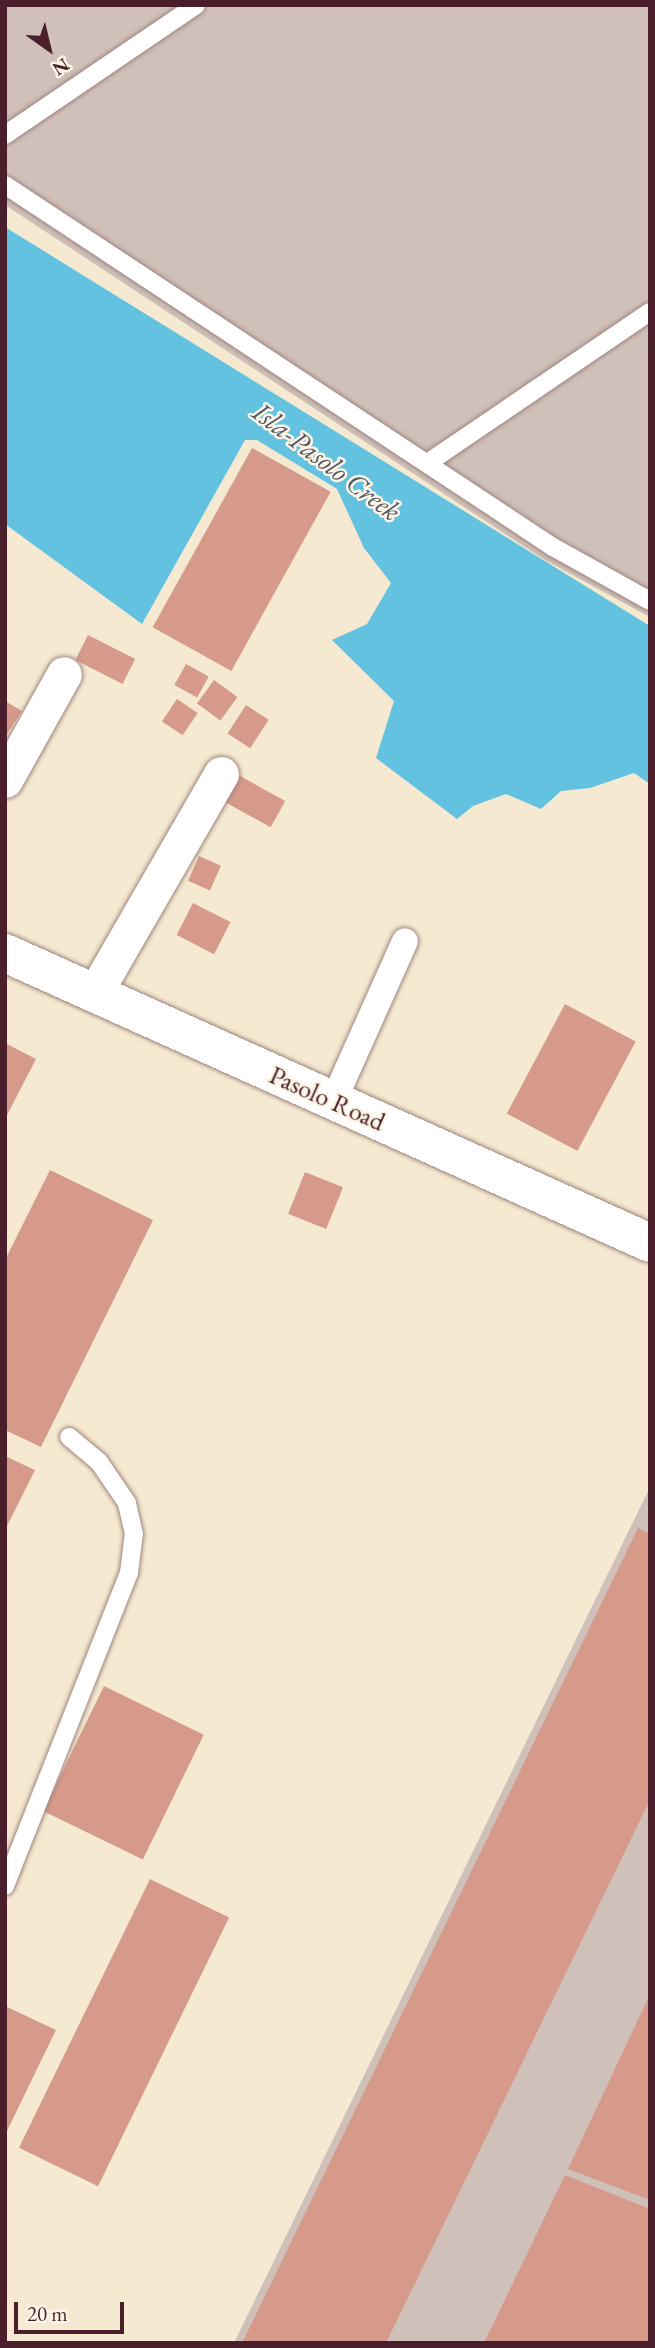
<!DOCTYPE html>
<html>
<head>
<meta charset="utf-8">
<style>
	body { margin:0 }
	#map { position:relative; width:655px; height:2348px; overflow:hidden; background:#f5ead1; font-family:"EB Garamond",serif }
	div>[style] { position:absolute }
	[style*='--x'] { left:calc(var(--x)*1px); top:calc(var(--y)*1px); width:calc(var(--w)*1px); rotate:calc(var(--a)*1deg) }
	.industrial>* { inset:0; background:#cfc1ba }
	.water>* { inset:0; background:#62c2e0 }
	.building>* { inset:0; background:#d69a8b; transform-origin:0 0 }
	.roads { filter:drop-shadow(0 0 2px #a0847e) drop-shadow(0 0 2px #a0847e) }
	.service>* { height:18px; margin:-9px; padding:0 9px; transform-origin:9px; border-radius:9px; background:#fff }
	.pedestrian>* { height:26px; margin:-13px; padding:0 13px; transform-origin:13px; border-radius:13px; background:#fff }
	.minor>* { height:35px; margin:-17.5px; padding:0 17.5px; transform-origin:17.5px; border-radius:17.5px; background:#fff }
	.tertiary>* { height:38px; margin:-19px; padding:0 19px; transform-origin:19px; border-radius:19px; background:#fff }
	span { translate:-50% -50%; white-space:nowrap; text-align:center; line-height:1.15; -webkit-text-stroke:5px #fcf5e5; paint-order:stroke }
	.street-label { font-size:26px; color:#4a1f2b }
	.water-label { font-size:28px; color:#52586a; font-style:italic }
	.frame { position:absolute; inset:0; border:7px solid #4a1f2b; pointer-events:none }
	.north { position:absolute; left:14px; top:14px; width:70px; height:70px; -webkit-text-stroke:5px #fcf5e5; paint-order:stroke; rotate:146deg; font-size:19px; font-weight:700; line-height:28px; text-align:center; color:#4a1f2b }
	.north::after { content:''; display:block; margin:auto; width:24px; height:32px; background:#4a1f2b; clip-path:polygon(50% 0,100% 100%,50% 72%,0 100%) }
	.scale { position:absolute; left:14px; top:2302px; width:110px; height:32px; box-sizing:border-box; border:4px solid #4a1f2b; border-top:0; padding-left:9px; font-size:21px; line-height:24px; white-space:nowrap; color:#4a1f2b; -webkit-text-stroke:5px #fcf5e5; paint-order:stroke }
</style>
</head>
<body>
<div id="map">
	<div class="industrial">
		<i style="clip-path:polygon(5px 5px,650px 5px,650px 617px,543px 559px,5px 205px)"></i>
		<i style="clip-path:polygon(650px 1487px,650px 2343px,234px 2343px)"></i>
	</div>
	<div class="water">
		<i style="clip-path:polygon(5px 227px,650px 626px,650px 784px,634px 773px,590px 788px,561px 791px,541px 809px,506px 794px,473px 806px,457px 819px,376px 758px,394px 701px,332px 640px,367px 624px,391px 583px,364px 548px,337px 489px,257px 440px,245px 440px,142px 624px,5px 524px)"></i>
	</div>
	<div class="building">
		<i style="left:252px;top:448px;width:90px;height:205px;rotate:29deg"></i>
		<i style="left:88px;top:635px;width:53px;height:28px;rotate:27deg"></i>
		<i style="left:186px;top:664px;width:26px;height:24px;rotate:29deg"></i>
		<i style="left:214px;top:680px;width:29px;height:29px;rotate:36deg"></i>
		<i style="left:177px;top:699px;width:25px;height:27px;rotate:34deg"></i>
		<i style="clip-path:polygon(5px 701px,22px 711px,5px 737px)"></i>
		<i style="left:246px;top:705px;width:27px;height:34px;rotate:33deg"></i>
		<i style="left:231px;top:771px;width:62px;height:30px;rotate:29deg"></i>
		<i style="left:199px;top:856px;width:24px;height:27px;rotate:24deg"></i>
		<i style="left:193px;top:903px;width:42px;height:36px;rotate:27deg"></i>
		<i style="left:565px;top:1004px;width:80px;height:124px;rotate:28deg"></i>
		<i style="clip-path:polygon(5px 1043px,36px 1059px,5px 1119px)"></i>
		<i style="clip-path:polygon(50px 1170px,153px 1220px,41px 1447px,5px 1430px,5px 1260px)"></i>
		<i style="left:305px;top:1172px;width:41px;height:45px;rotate:22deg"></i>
		<i style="clip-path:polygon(5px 1456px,35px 1470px,5px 1530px)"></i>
		<i style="clip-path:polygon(638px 1528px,650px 1534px,650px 1800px,386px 2343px,242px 2343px)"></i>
		<i style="left:104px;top:1686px;width:111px;height:139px;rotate:26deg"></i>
		<i style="left:150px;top:1879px;width:88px;height:299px;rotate:26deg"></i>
		<i style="clip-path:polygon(650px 1994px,650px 2200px,568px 2169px)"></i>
		<i style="clip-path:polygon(5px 2006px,56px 2030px,5px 2135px)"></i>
		<i style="clip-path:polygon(565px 2175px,650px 2209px,650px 2343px,484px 2343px)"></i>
	</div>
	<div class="roads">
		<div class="service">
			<i style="--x:5;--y:135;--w:231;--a:-34.2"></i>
			<i style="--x:5;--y:185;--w:657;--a:33.45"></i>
			<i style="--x:553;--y:547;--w:111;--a:29.1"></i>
			<i style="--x:429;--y:462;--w:267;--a:-34.2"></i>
			<i style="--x:5;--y:1886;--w:337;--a:-68.4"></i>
			<i style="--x:129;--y:1573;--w:39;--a:-83"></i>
			<i style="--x:134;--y:1534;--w:32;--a:-103"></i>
			<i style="--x:127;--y:1503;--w:50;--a:-124.3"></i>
			<i style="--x:99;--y:1462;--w:39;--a:-140"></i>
		</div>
		<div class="pedestrian">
			<i style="--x:333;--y:1102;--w:176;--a:-65.9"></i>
		</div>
		<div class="minor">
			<i style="--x:5;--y:780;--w:121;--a:-60.9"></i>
			<i style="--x:94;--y:994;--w:254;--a:-60"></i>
		</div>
		<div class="tertiary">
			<i style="--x:5;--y:953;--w:707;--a:24.21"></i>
		</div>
	</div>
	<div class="street-label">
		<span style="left:327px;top:1099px;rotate:24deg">Pasolo Road</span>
	</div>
	<div class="water-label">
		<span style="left:327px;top:461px;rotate:37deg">Isla-Pasolo Creek</span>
	</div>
	<div class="frame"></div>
	<div class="north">N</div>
	<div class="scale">20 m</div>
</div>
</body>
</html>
